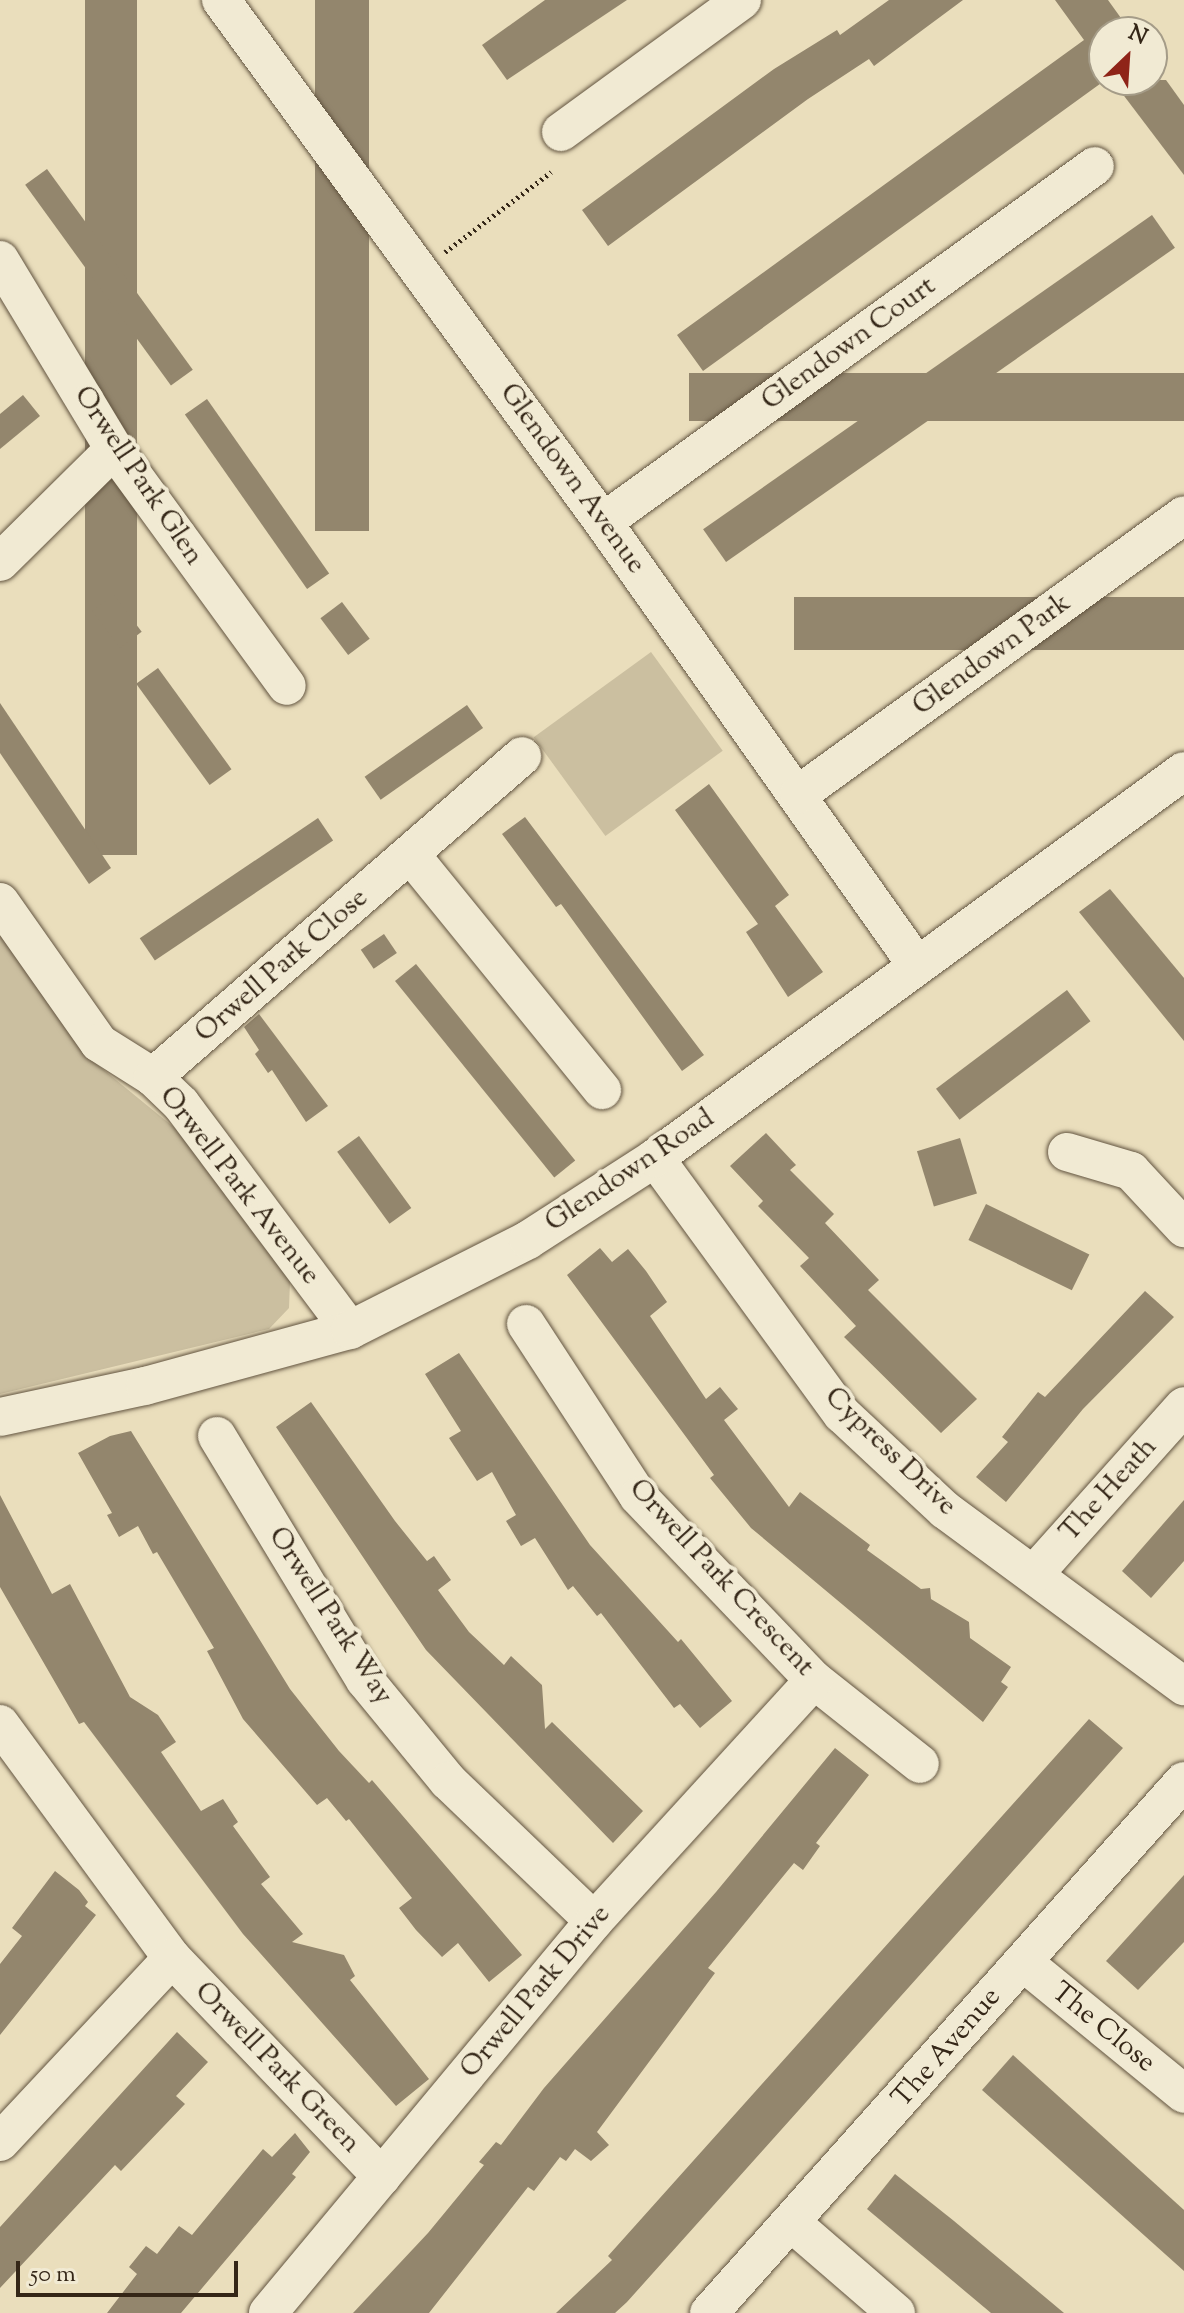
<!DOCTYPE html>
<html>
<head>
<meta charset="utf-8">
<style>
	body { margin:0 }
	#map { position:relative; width:1184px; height:2313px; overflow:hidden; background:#eadebc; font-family:"Sorts Mill Goudy",serif }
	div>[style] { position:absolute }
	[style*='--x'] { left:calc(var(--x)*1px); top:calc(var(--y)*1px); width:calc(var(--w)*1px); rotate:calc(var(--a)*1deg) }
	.green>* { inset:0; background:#cbbfa0; transform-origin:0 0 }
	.building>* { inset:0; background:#93866d; transform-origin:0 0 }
	.path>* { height:5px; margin-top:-2.5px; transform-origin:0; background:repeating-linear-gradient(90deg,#342617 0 2px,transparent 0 6px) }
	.roads { filter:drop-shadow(0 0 2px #625440) drop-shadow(0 0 2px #625440) }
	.minor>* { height:38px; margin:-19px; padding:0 19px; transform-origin:19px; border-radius:19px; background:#f1ead3 }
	span { translate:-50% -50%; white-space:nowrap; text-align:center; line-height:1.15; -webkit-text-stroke:8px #f1ead3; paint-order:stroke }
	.street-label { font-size:28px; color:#342617 }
	.north { position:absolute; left:1088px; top:16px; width:80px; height:80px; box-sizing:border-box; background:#f1ead3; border:2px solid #a59c88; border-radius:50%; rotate:25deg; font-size:22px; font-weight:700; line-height:32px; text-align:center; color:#342617 }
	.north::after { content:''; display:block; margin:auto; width:28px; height:36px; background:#8f2418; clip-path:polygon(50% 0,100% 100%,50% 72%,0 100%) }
	.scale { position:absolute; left:16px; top:2261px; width:222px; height:36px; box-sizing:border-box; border:4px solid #342617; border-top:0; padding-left:10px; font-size:24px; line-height:28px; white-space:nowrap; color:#342617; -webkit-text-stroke:6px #f1ead3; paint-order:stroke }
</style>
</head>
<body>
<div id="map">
	<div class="green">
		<i style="left:651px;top:652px;width:122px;height:145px;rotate:54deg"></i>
		<i style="clip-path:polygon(0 934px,83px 1053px,187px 1138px,290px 1281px,289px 1308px,269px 1329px,0 1394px)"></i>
	</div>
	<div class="building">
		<i style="left:85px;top:0;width:52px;height:855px"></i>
		<i style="left:315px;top:0;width:54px;height:531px"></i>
		<i style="clip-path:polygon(545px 0,627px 0,507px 80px,482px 45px)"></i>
		<i style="clip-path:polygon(889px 0,963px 0,874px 66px,869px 59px,808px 99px,608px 246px,582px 210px,774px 69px,837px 30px,840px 35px)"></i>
		<i style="clip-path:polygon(1055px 0,1108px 0,1131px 32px,1104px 32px,1104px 81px,703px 371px,677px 335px,1084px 40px)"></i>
		<i style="clip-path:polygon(1112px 80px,1166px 80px,1184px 105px,1184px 175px)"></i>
		<i style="left:47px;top:169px;width:248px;height:27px;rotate:54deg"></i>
		<i style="left:1152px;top:215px;width:40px;height:548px;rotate:55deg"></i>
		<i style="left:1184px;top:373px;width:48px;height:495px;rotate:90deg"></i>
		<i style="clip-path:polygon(23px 395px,40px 416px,0 449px,0 414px)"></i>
		<i style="left:207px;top:399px;width:213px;height:27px;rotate:55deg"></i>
		<i style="left:114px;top:595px;width:46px;height:27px;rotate:53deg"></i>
		<i style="left:1184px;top:597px;width:53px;height:390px;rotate:90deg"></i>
		<i style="left:342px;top:602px;width:46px;height:27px;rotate:53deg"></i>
		<i style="left:158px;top:668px;width:125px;height:27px;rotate:54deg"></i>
		<i style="clip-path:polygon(0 703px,111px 868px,89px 884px,0 753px)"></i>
		<i style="left:467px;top:705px;width:28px;height:125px;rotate:55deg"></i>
		<i style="clip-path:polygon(709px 784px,789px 895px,775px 906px,823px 972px,788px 997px,746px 932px,758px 924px,675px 810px)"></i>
		<i style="clip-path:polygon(525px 817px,704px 1055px,682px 1071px,561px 904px,556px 907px,502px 834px)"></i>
		<i style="left:318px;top:818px;width:27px;height:215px;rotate:56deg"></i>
		<i style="clip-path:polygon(1110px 889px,1184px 978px,1184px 1041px,1079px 912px)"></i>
		<i style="left:384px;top:934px;width:23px;height:28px;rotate:56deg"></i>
		<i style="left:416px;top:964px;width:253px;height:27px;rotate:51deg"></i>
		<i style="left:1067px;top:990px;width:39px;height:164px;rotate:53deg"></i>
		<i style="clip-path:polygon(259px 1014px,328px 1106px,306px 1122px,272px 1070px,268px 1073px,255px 1054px,259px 1050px,244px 1027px)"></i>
		<i style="clip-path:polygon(766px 1133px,796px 1165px,790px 1170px,834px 1214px,825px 1223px,879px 1280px,868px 1290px,977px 1399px,941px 1433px,844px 1337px,856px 1326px,800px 1266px,809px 1258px,758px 1206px,763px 1201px,730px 1166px)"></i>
		<i style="left:359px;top:1136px;width:89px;height:27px;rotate:54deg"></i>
		<i style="left:960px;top:1138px;width:58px;height:45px;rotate:73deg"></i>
		<i style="left:986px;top:1204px;width:115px;height:40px;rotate:26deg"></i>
		<i style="clip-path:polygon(600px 1248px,612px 1262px,628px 1249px,646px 1271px,667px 1302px,650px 1316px,706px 1399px,720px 1387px,738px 1409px,724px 1420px,789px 1507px,800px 1492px,870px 1545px,867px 1550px,921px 1589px,930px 1588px,931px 1599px,969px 1622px,970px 1638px,1011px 1667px,1001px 1682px,1008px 1687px,983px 1722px,751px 1528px,710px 1478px,714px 1475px,567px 1275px)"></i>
		<i style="clip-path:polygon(1145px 1291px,1174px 1317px,1083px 1409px,1006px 1502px,976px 1477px,1008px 1442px,1002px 1437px,1038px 1392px,1045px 1397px)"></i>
		<i style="clip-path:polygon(459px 1353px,590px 1545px,678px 1642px,681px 1639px,732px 1701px,700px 1728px,680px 1704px,674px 1708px,601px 1613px,597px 1616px,573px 1586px,568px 1590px,535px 1538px,521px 1546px,506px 1521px,516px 1515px,492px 1472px,477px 1481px,449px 1438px,461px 1431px,425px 1374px)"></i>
		<i style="clip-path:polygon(311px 1402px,395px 1521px,427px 1561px,434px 1556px,451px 1580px,438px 1590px,469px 1632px,504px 1665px,511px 1656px,542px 1685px,545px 1729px,552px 1722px,643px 1811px,613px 1843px,426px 1650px,385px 1590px,276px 1427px)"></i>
		<i style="clip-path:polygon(131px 1431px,290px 1689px,339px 1751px,369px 1783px,372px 1780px,522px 1955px,489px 1982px,458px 1943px,442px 1957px,416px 1930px,399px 1908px,412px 1898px,349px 1819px,346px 1821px,327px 1798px,317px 1805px,243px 1719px,207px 1651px,214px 1648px,157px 1552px,153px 1554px,138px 1526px,119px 1537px,107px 1515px,112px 1513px,78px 1453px,110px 1436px)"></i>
		<i style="clip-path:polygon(0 1495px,52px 1594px,70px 1584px,130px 1697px,158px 1715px,176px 1742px,161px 1752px,201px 1811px,223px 1799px,238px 1822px,233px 1826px,270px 1877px,261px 1884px,303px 1934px,292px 1942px,344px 1955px,355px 1976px,350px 1980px,429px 2079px,396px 2106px,243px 1934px,84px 1722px,79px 1724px,0 1587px)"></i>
		<i style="clip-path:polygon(1184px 1500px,1184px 1561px,1151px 1598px,1122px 1571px)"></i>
		<i style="clip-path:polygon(1089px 1719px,1123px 1748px,627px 2302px,615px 2313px,556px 2313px,612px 2260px,608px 2256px)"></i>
		<i style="clip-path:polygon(835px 1748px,869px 1775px,816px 1843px,820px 1846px,803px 1870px,794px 1863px,708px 1968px,715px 1973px,597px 2132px,609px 2145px,591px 2161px,575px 2149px,566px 2161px,560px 2157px,534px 2191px,528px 2187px,429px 2313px,353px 2313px,428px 2233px,484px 2165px,479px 2162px,496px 2142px,501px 2145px,544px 2088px,716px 1892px)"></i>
		<i style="clip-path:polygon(55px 1871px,79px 1890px,88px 1902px,85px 1906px,96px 1915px,0 2035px,0 1964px,22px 1936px,12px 1928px)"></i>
		<i style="clip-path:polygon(1184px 1875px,1184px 1942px,1138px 1990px,1106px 1961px)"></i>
		<i style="clip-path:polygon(177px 2032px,208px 2062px,176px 2096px,185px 2104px,121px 2171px,115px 2165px,0 2288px,0 2227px)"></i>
		<i style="clip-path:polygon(1013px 2055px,1184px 2210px,1184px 2271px,982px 2090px)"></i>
		<i style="clip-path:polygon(295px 2133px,310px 2152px,292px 2174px,296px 2177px,181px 2313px,107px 2313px,137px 2274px,129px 2267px,146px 2246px,157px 2254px,179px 2226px,192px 2235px,263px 2149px,272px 2157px)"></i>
		<i style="clip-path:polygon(895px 2174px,954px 2221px,1064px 2313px,991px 2313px,867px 2209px)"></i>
	</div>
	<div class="path">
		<i style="--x:445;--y:252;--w:133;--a:-37"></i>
	</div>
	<div class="roads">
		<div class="minor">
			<i style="--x:221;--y:0;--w:647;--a:53.8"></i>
			<i style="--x:603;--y:522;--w:542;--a:54.7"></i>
			<i style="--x:561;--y:132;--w:224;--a:-36.1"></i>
			<i style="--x:0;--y:260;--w:221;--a:58.9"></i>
			<i style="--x:114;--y:449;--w:293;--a:53.9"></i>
			<i style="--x:603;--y:522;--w:607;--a:-35.89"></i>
			<i style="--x:0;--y:562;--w:161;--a:-44.7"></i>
			<i style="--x:799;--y:794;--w:475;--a:-35.9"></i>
			<i style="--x:411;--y:855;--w:303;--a:50.9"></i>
			<i style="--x:0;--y:902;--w:172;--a:54.9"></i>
			<i style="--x:99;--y:1043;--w:64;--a:32.2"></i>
			<i style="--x:153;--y:1077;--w:39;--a:44"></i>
			<i style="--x:181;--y:1104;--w:282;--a:53.2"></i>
			<i style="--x:153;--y:1077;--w:489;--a:-41"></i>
			<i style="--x:1067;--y:1152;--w:67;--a:16.5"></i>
			<i style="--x:1131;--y:1171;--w:78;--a:47.1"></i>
			<i style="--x:655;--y:1158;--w:317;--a:53.9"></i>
			<i style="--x:842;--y:1414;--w:141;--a:43"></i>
			<i style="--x:945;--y:1510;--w:297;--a:36.4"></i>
			<i style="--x:526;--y:1324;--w:205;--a:56.9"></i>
			<i style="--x:638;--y:1496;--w:255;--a:46.3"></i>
			<i style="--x:814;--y:1680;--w:135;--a:38.4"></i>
			<i style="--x:0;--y:1417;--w:148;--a:-12.1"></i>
			<i style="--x:145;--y:1386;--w:213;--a:-15.3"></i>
			<i style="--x:350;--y:1330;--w:199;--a:-26.8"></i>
			<i style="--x:528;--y:1240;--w:151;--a:-32.8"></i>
			<i style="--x:655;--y:1158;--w:655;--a:-36.19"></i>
			<i style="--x:217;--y:1436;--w:285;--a:58.8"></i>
			<i style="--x:365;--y:1680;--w:131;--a:50.6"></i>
			<i style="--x:448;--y:1781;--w:202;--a:43.8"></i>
			<i style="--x:1034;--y:1574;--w:225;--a:-48.2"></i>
			<i style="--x:0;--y:1724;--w:290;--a:53.7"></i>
			<i style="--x:172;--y:1958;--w:303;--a:46.2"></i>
			<i style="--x:1023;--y:1962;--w:208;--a:39.3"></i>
			<i style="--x:0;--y:2142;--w:252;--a:-46.9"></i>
			<i style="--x:793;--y:2224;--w:136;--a:40.8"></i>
			<i style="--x:268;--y:2313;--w:510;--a:-50.25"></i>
			<i style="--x:594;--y:1921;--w:326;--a:-47.6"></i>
			<i style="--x:709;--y:2313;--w:713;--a:-48.24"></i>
		</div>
	</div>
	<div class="street-label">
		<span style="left:849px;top:344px;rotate:-36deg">Glendown Court</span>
		<span style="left:138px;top:476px;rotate:56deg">Orwell Park Glen</span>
		<span style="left:572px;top:479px;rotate:54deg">Glendown Avenue</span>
		<span style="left:992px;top:655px;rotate:-36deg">Glendown Park</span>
		<span style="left:282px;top:966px;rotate:-41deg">Orwell Park Close</span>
		<span style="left:630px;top:1171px;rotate:-34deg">Glendown Road</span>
		<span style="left:239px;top:1186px;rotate:52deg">Orwell Park Avenue</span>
		<span style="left:890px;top:1452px;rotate:44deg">Cypress Drive</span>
		<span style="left:1109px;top:1490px;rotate:-48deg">The Heath</span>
		<span style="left:721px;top:1578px;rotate:47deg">Orwell Park Crescent</span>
		<span style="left:330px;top:1616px;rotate:57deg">Orwell Park Way</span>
		<span style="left:536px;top:1992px;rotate:-50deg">Orwell Park Drive</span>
		<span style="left:1103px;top:2028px;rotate:39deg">The Close</span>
		<span style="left:947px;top:2048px;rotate:-49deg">The Avenue</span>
		<span style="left:277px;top:2068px;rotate:46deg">Orwell Park Green</span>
	</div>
	<div class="north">N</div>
	<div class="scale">50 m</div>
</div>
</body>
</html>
